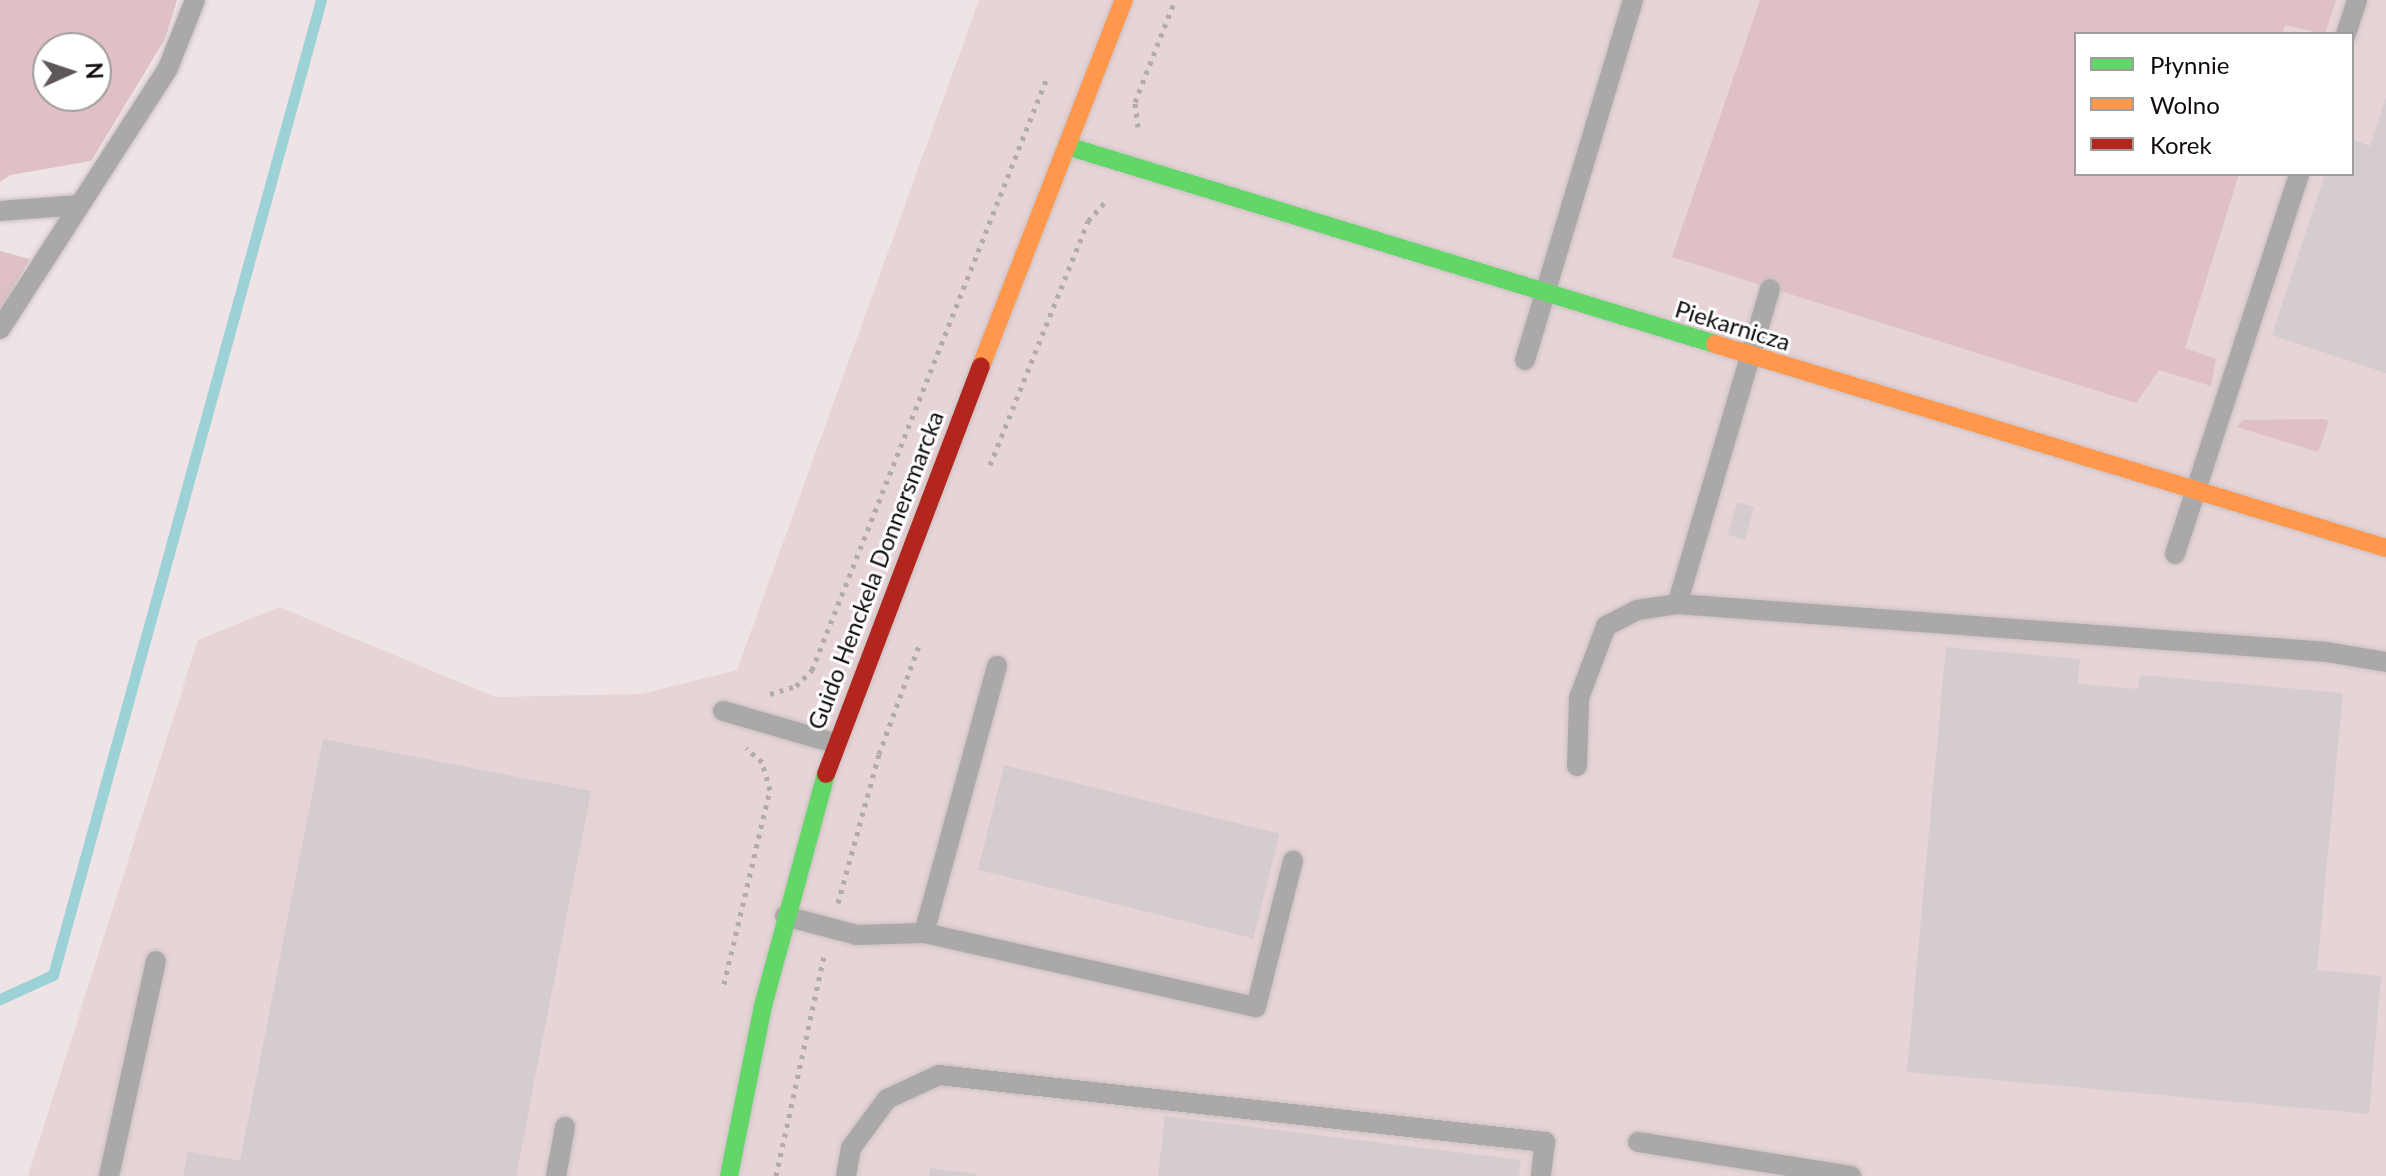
<!DOCTYPE html>
<html>
<head>
<meta charset="utf-8">
<style>
	body { margin:0 }
	#map { position:relative; width:2386px; height:1176px; overflow:hidden; background:#eee3e5; font-family:Lato,sans-serif }
	div>[style] { position:absolute }
	[style*='--x'] { left:calc(var(--x)*1px); top:calc(var(--y)*1px); width:calc(var(--w)*1px); rotate:calc(var(--a)*1deg) }
	.built>* { inset:0; background:#e7d4d7 }
	.green>* { inset:0; background:#dec0c5 }
	.stream>* { height:11px; margin:-5.5px; padding:0 5.5px; transform-origin:5.5px; border-radius:5.5px; background:#9cd1d7 }
	.building>* { inset:0; background:#d4ccce; transform-origin:0 0 }
	.path>* { height:5px; margin-top:-2.5px; transform-origin:0; background:repeating-linear-gradient(90deg,#b1abac 0 4px,transparent 0 10px) }
	.roads { filter:drop-shadow(0 0 2px #cac1c3) drop-shadow(0 0 2px #cac1c3) }
	.lane>* { height:20px; margin:-10px; padding:0 10px; transform-origin:10px; border-radius:10px; background:#aba8a8 }
	.fast>* { height:18px; margin:-9px; padding:0 9px; transform-origin:9px; border-radius:9px; background:#63d668 }
	.slow>* { height:18px; margin:-9px; padding:0 9px; transform-origin:9px; border-radius:9px; background:#ff974d }
	.jam>* { height:18px; margin:-9px; padding:0 9px; transform-origin:9px; border-radius:9px; background:#b3261e }
	span { translate:-50% -50%; white-space:nowrap; text-align:center; line-height:1.15; -webkit-text-stroke:6px #fff; paint-order:stroke }
	.street-label { font-size:24px; color:#110b0c }
	.legend { position:absolute; left:2074px; top:32px; width:280px; height:144px; box-sizing:border-box; background:#fff; border:2px solid #a09d9e; margin:0; padding:10px 14px; list-style:none; font-size:24px; color:#110b0c }
	.legend li { display:flex; align-items:center; gap:16px; height:40px }
	.legend b { width:40px; border:2px solid #a09d9e }
	.north { position:absolute; left:32px; top:32px; width:80px; height:80px; box-sizing:border-box; background:#fff; border:2px solid #a09d9e; border-radius:50%; rotate:87deg; font-size:22px; font-weight:700; line-height:32px; text-align:center; color:#110b0c }
	.north::after { content:''; display:block; margin:auto; width:28px; height:36px; background:#5e5758; clip-path:polygon(50% 0,100% 100%,50% 72%,0 100%) }
</style>
</head>
<body>
<div id="map">
	<div class="built">
		<i style="clip-path:polygon(evenodd,979px 0,2386px 0,2386px 1176px,28px 1176px,198px 640px,279px 607px,495px 697px,642px 694px,737px 670px,979px 0,2076px 34px,2352px 34px,2352px 174px,2076px 174px,2076px 34px)"></i>
	</div>
	<div class="green">
		<i style="clip-path:polygon(evenodd,0 0,177px 0,165px 39px,91px 161px,10px 175px,0 182px,0 0,48px 48px,96px 48px,96px 96px,48px 96px,48px 48px)"></i>
		<i style="clip-path:polygon(1760px 0,2336px 0,2325px 34px,2285px 25px,2282px 34px,2076px 34px,2076px 174px,2239px 174px,2185px 348px,2216px 359px,2211px 386px,2159px 370px,2136px 403px,1672px 257px)"></i>
		<i style="clip-path:polygon(0 251px,30px 259px,0 311px)"></i>
		<i style="clip-path:polygon(2243px 420px,2325px 419px,2329px 421px,2318px 452px,2237px 427px)"></i>
	</div>
	<div class="stream">
		<i style="--x:0;--y:999;--w:58;--a:-24.4"></i>
		<i style="--x:53;--y:975;--w:1011;--a:-74.63"></i>
	</div>
	<div class="building">
		<i style="clip-path:polygon(2386px 97px,2386px 373px,2272px 335px,2325px 174px,2352px 174px,2352px 139px,2370px 146px)"></i>
		<i style="left:1737px;top:502px;width:18px;height:34px;rotate:16deg"></i>
		<i style="clip-path:polygon(1946px 647px,2080px 659px,2078px 684px,2138px 689px,2140px 675px,2343px 693px,2317px 970px,2381px 976px,2369px 1114px,1907px 1072px)"></i>
		<i style="clip-path:polygon(323px 739px,591px 791px,516px 1176px,183px 1176px,188px 1151px,240px 1161px)"></i>
		<i style="left:1004px;top:765px;width:284px;height:108px;rotate:14deg"></i>
		<i style="clip-path:polygon(1165px 1116px,1521px 1160px,1519px 1176px,1158px 1176px)"></i>
		<i style="clip-path:polygon(930px 1168px,976px 1174px,976px 1176px,929px 1176px)"></i>
	</div>
	<div class="path">
		<i style="--x:1138;--y:127;--w:25;--a:-97"></i>
		<i style="--x:1135;--y:102;--w:110;--a:-68.6"></i>
		<i style="--x:990;--y:465;--w:263;--a:-68.1"></i>
		<i style="--x:1088;--y:221;--w:27;--a:-48"></i>
		<i style="--x:770;--y:694;--w:27;--a:-17"></i>
		<i style="--x:796;--y:686;--w:23;--a:-45"></i>
		<i style="--x:812;--y:670;--w:640;--a:-68.36"></i>
		<i style="--x:838;--y:903;--w:155;--a:-74.6"></i>
		<i style="--x:879;--y:754;--w:116;--a:-69.8"></i>
		<i style="--x:724;--y:984;--w:199;--a:-76.7"></i>
		<i style="--x:770;--y:790;--w:29;--a:-106"></i>
		<i style="--x:762;--y:762;--w:21;--a:-139"></i>
		<i style="--x:776;--y:1176;--w:226;--a:-77.7"></i>
	</div>
	<div class="roads">
		<div class="lane">
			<i style="--x:2346;--y:34;--w:36;--a:-72"></i>
			<i style="--x:0;--y:211;--w:80;--a:-4.3"></i>
			<i style="--x:1770;--y:289;--w:328;--a:106.4"></i>
			<i style="--x:1677;--y:604;--w:652;--a:4.22"></i>
			<i style="--x:2327;--y:652;--w:60;--a:9.6"></i>
			<i style="--x:0;--y:329;--w:310;--a:-57.2"></i>
			<i style="--x:168;--y:68;--w:73;--a:-68.3"></i>
			<i style="--x:1525;--y:360;--w:376;--a:-73.3"></i>
			<i style="--x:2175;--y:554;--w:400;--a:-71.9"></i>
			<i style="--x:723;--y:711;--w:116;--a:16.1"></i>
			<i style="--x:1577;--y:766;--w:68;--a:-88.3"></i>
			<i style="--x:1579;--y:698;--w:77;--a:-69.4"></i>
			<i style="--x:1606;--y:626;--w:35;--a:-27"></i>
			<i style="--x:1637;--y:610;--w:40;--a:-8.5"></i>
			<i style="--x:785;--y:916;--w:74;--a:14.8"></i>
			<i style="--x:857;--y:935;--w:67;--a:-1.7"></i>
			<i style="--x:924;--y:933;--w:340;--a:12.6"></i>
			<i style="--x:1256;--y:1007;--w:151;--a:-75.8"></i>
			<i style="--x:924;--y:933;--w:277;--a:-74.7"></i>
			<i style="--x:1638;--y:1142;--w:216;--a:9.1"></i>
			<i style="--x:109;--y:1176;--w:220;--a:-77.7"></i>
			<i style="--x:556;--y:1176;--w:50;--a:-79.6"></i>
			<i style="--x:846;--y:1176;--w:28;--a:-80"></i>
			<i style="--x:851;--y:1148;--w:61;--a:-53.7"></i>
			<i style="--x:887;--y:1099;--w:57;--a:-24.8"></i>
			<i style="--x:939;--y:1075;--w:610;--a:6.31"></i>
			<i style="--x:1545;--y:1142;--w:34;--a:97"></i>
		</div>
		<div class="fast">
			<i style="--x:1067;--y:146;--w:678;--a:16.99"></i>
			<i style="--x:729;--y:1176;--w:173;--a:-78.7"></i>
			<i style="--x:763;--y:1006;--w:240;--a:-74.8"></i>
		</div>
		<div class="slow">
			<i style="--x:1715;--y:344;--w:701;--a:16.91"></i>
			<i style="--x:981;--y:366;--w:393;--a:-68.7"></i>
		</div>
		<div class="jam">
			<i style="--x:826;--y:774;--w:436;--a:-69.2"></i>
		</div>
	</div>
	<div class="street-label">
		<span style="left:1733px;top:325px;rotate:17deg">Piekarnicza</span>
		<span style="left:875px;top:570px;rotate:-69deg">Guido Henckela Donnersmarcka</span>
	</div>
	<ul class="legend">
	<li><b style="height:10px;background:#63d668"></b>Płynnie</li>
	<li><b style="height:10px;background:#ff974d"></b>Wolno</li>
	<li><b style="height:10px;background:#b3261e"></b>Korek</li>
	</ul>
	<div class="north">N</div>
</div>
</body>
</html>
